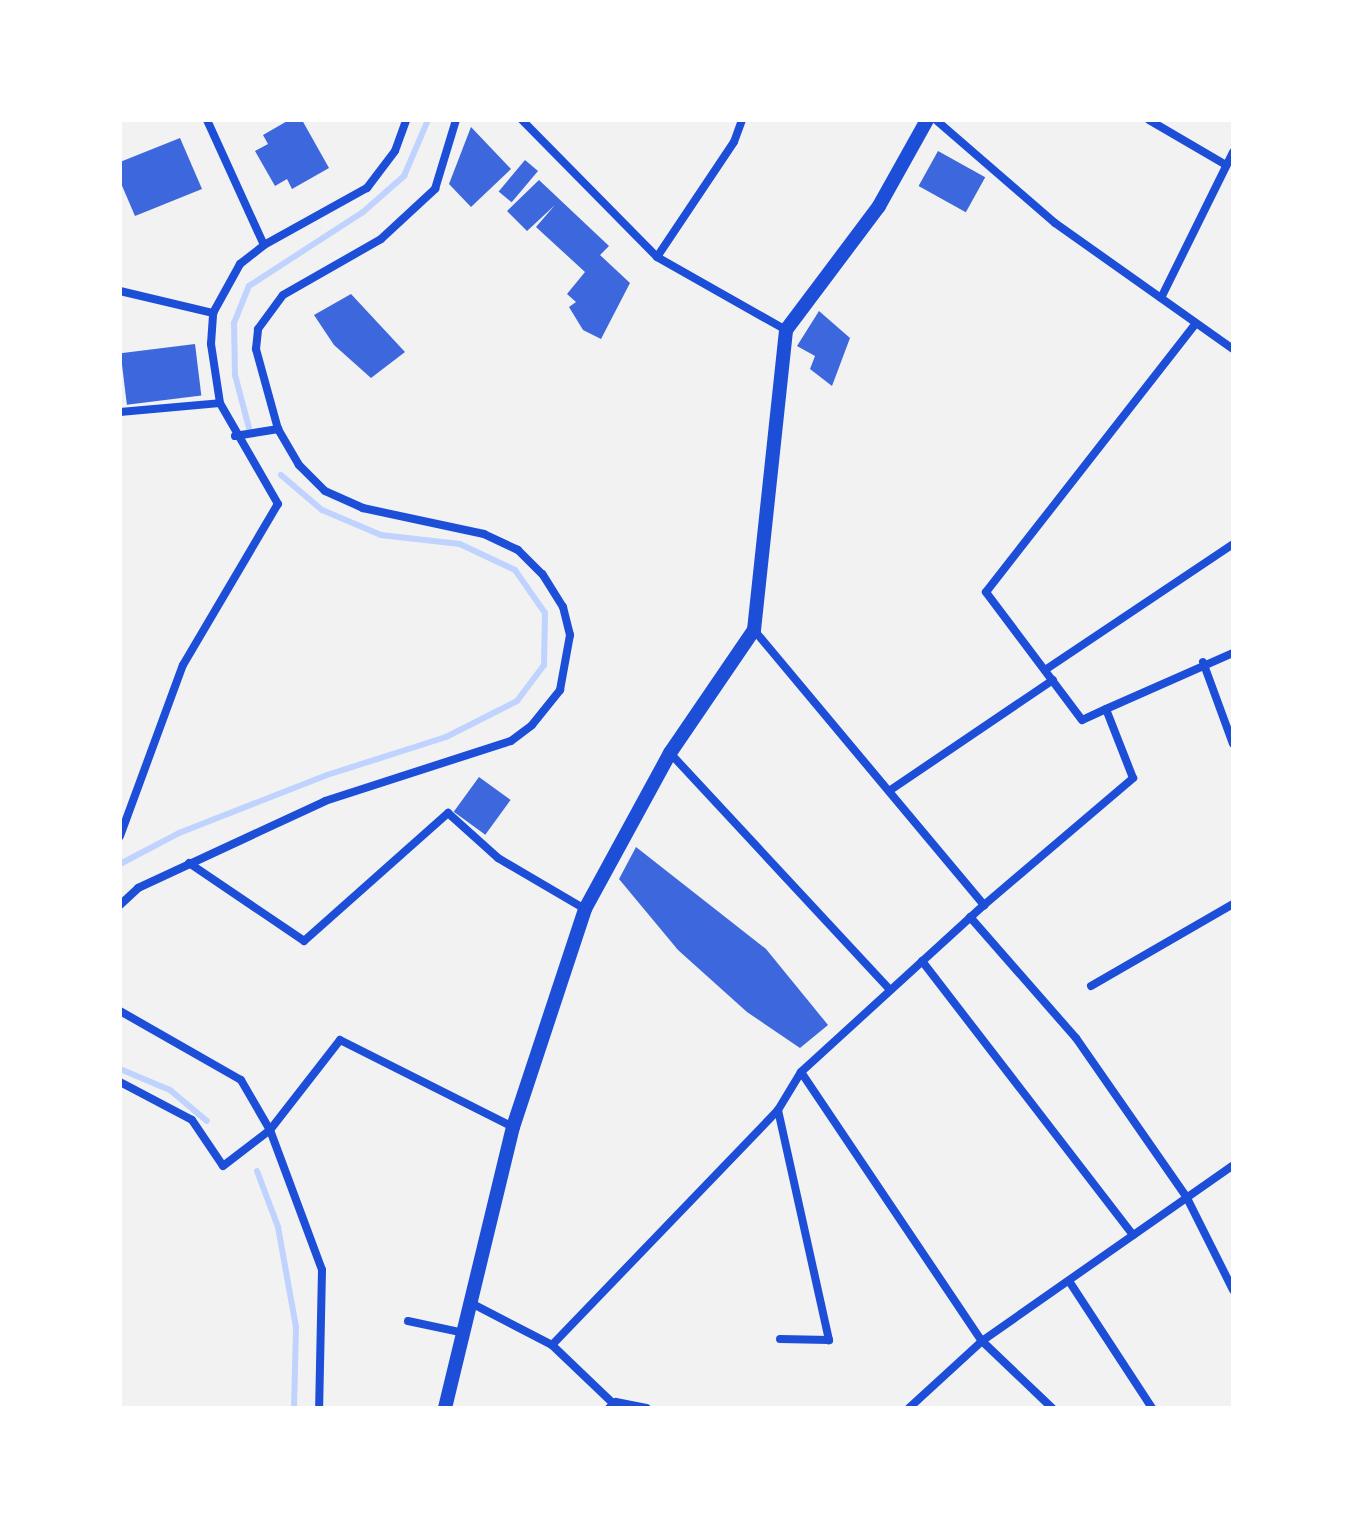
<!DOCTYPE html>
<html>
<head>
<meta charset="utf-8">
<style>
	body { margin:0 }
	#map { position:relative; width:1353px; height:1528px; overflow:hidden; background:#f2f2f2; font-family:Commissioner,sans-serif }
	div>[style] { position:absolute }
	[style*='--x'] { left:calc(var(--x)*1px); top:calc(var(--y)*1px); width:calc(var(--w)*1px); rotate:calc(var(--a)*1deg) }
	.stream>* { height:6px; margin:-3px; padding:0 3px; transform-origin:3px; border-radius:3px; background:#bfd3fe }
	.building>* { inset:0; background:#3d67dc; transform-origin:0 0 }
	.minor>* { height:8px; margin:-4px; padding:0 4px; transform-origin:4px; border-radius:4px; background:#1d4ed8 }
	.tertiary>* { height:14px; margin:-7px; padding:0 7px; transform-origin:7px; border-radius:7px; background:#1d4ed8 }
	span { translate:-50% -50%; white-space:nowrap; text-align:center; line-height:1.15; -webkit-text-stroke:8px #fff; paint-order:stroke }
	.frame { position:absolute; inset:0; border:122px solid #fff; pointer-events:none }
</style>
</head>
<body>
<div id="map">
	<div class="stream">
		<i style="--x:249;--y:428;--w:55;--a:-104.8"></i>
		<i style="--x:235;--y:375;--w:52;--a:-91.1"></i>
		<i style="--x:234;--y:323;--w:40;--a:-68"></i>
		<i style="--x:249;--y:286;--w:136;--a:-33"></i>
		<i style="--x:363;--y:212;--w:55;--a:-41.3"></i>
		<i style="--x:404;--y:176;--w:61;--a:-66.8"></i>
		<i style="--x:120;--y:864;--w:67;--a:-27.7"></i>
		<i style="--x:179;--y:833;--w:159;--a:-21.4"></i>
		<i style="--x:327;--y:775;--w:125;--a:-17.7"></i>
		<i style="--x:446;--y:737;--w:80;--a:-26.9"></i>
		<i style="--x:517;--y:701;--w:45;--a:-53.1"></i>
		<i style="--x:544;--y:665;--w:52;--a:-88.9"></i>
		<i style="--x:545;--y:613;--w:52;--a:-124.9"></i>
		<i style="--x:515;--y:570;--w:61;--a:-154.7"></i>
		<i style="--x:460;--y:544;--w:80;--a:-173.5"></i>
		<i style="--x:381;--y:535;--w:64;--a:-157"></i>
		<i style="--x:322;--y:510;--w:54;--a:-139.5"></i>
		<i style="--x:120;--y:1069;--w:54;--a:22.8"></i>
		<i style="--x:170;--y:1090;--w:48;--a:40"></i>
		<i style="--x:257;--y:1171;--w:60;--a:69.4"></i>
		<i style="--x:278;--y:1227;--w:102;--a:79.8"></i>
		<i style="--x:296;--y:1327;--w:81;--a:91.4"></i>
	</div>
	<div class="building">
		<i style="clip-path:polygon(289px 120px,302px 120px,329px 168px,292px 189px,287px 179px,275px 186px,255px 151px,268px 144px,263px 135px)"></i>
		<i style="clip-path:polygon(471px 127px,511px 169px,471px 207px,449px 184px)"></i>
		<i style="clip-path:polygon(180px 138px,202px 189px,135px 216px,120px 181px,120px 162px)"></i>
		<i style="left:938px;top:151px;width:54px;height:40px;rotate:29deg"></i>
		<i style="left:525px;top:160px;width:17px;height:41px;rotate:40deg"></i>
		<i style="clip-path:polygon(539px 180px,609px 246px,600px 255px,630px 283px,601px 339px,583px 330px,569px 307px,576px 302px,567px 294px,585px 272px,536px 227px,555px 205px,527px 231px,507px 211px)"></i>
		<i style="clip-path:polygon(351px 294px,405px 352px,371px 378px,334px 345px,314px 315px)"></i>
		<i style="clip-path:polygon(819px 311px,850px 338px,832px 386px,810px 369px,815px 356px,797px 346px)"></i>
		<i style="left:195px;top:344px;width:52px;height:75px;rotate:83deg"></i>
		<i style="left:479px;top:777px;width:39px;height:43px;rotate:36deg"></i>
		<i style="clip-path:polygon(636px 847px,766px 949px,828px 1025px,800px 1048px,747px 1012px,678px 950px,619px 879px)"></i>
	</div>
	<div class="minor">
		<i style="--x:207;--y:120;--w:137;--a:65.5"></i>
		<i style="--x:522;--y:120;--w:192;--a:45.4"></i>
		<i style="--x:657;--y:257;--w:148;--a:29.5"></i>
		<i style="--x:936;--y:120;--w:157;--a:40.9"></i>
		<i style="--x:1055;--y:223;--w:218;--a:35.3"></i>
		<i style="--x:1149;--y:120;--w:89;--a:30.3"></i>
		<i style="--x:657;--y:257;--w:138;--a:-56.2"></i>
		<i style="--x:734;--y:142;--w:23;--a:-70"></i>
		<i style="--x:120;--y:291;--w:96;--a:13.3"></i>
		<i style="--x:1161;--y:298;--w:163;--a:-63.7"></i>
		<i style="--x:120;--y:412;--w:100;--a:-5.1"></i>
		<i style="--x:235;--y:436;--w:44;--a:-9.2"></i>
		<i style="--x:754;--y:630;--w:359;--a:50.1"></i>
		<i style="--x:1203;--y:662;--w:87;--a:69.9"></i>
		<i style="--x:1045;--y:670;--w:226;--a:-33.8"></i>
		<i style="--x:1106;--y:709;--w:26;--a:155"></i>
		<i style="--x:1082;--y:720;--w:160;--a:-126.9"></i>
		<i style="--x:986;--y:592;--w:341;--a:-52"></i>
		<i style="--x:670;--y:753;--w:323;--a:47.1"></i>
		<i style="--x:889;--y:791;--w:198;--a:-34.1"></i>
		<i style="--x:120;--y:836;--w:182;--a:-69.8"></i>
		<i style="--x:183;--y:665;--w:187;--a:-59.5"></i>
		<i style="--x:278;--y:504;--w:116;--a:-119.9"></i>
		<i style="--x:220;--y:403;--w:60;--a:-98.7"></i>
		<i style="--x:211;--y:344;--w:31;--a:-86"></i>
		<i style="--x:213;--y:313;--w:56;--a:-61.1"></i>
		<i style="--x:240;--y:264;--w:31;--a:-38"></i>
		<i style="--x:264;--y:245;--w:118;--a:-29"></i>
		<i style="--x:367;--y:188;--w:46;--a:-52.9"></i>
		<i style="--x:395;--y:151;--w:33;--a:-70"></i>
		<i style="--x:189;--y:863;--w:139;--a:34.1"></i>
		<i style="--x:304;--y:941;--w:193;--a:-41.6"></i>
		<i style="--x:448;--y:813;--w:67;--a:42"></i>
		<i style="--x:498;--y:858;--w:101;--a:30.4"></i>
		<i style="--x:120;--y:905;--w:25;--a:-43"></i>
		<i style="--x:138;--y:888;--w:206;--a:-24.9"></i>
		<i style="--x:325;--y:801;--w:195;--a:-17.9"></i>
		<i style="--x:511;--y:741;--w:26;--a:-37"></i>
		<i style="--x:532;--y:725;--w:45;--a:-51.3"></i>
		<i style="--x:560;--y:690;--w:56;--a:-79.7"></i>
		<i style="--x:570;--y:635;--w:29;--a:-104"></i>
		<i style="--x:563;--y:607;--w:39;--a:-122"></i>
		<i style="--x:542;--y:574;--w:34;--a:-135"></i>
		<i style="--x:518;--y:550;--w:38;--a:-155"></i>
		<i style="--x:484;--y:534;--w:124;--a:-167.9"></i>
		<i style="--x:363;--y:508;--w:42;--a:-155.9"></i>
		<i style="--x:325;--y:491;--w:37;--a:-135"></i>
		<i style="--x:299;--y:465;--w:42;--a:-120.3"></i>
		<i style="--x:278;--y:429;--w:83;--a:-105.4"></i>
		<i style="--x:256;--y:349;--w:20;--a:-84"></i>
		<i style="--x:258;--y:329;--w:42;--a:-53.7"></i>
		<i style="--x:283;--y:295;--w:113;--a:-29.7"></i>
		<i style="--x:381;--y:239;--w:74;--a:-42.8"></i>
		<i style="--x:435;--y:189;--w:72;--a:-73.1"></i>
		<i style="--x:970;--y:917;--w:161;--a:48.8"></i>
		<i style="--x:1076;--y:1038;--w:195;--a:55.2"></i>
		<i style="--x:1187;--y:1198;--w:103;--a:63.4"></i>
		<i style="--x:922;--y:961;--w:346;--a:52.4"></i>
		<i style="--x:1091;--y:986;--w:164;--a:-30"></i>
		<i style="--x:120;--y:1011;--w:139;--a:29.7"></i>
		<i style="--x:241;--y:1080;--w:58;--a:59.9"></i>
		<i style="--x:270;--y:1130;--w:149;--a:69.6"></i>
		<i style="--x:322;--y:1270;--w:138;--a:91.2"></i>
		<i style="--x:801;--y:1072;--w:324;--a:56.1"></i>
		<i style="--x:982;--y:1341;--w:97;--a:43.7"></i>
		<i style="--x:120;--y:1082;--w:81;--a:27.8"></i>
		<i style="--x:192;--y:1120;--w:55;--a:56"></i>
		<i style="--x:223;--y:1166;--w:59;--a:-37.5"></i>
		<i style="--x:270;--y:1130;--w:114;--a:-52.1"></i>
		<i style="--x:340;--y:1040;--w:194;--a:26.7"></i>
		<i style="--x:778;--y:1110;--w:236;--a:77.5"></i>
		<i style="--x:829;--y:1340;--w:49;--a:-178.8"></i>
		<i style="--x:1069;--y:1281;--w:152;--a:56.8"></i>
		<i style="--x:471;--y:1303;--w:91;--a:27.4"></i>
		<i style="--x:552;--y:1345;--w:91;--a:43.7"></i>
		<i style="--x:408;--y:1321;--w:57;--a:12.1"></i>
		<i style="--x:552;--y:1345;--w:326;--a:-46.1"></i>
		<i style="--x:778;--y:1110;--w:44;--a:-58.8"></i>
		<i style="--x:801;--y:1072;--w:248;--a:-42.4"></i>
		<i style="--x:984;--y:905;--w:196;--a:-40.4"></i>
		<i style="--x:1133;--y:778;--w:74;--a:-111.4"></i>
		<i style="--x:1106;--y:709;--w:139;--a:-23.8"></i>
		<i style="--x:609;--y:1408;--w:9;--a:-41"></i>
		<i style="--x:616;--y:1402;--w:31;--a:11"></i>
		<i style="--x:909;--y:1408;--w:99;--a:-42.5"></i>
		<i style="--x:982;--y:1341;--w:307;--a:-35"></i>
	</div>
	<div class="tertiary">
		<i style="--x:445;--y:1408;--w:289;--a:-76.4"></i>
		<i style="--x:513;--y:1127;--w:230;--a:-71.7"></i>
		<i style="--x:585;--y:909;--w:178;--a:-61.4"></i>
		<i style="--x:670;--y:753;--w:149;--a:-55.7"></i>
		<i style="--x:754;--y:630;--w:302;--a:-83.9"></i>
		<i style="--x:786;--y:330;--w:155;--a:-53.1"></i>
		<i style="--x:879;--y:206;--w:98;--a:-60.8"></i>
	</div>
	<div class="frame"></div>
</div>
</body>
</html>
